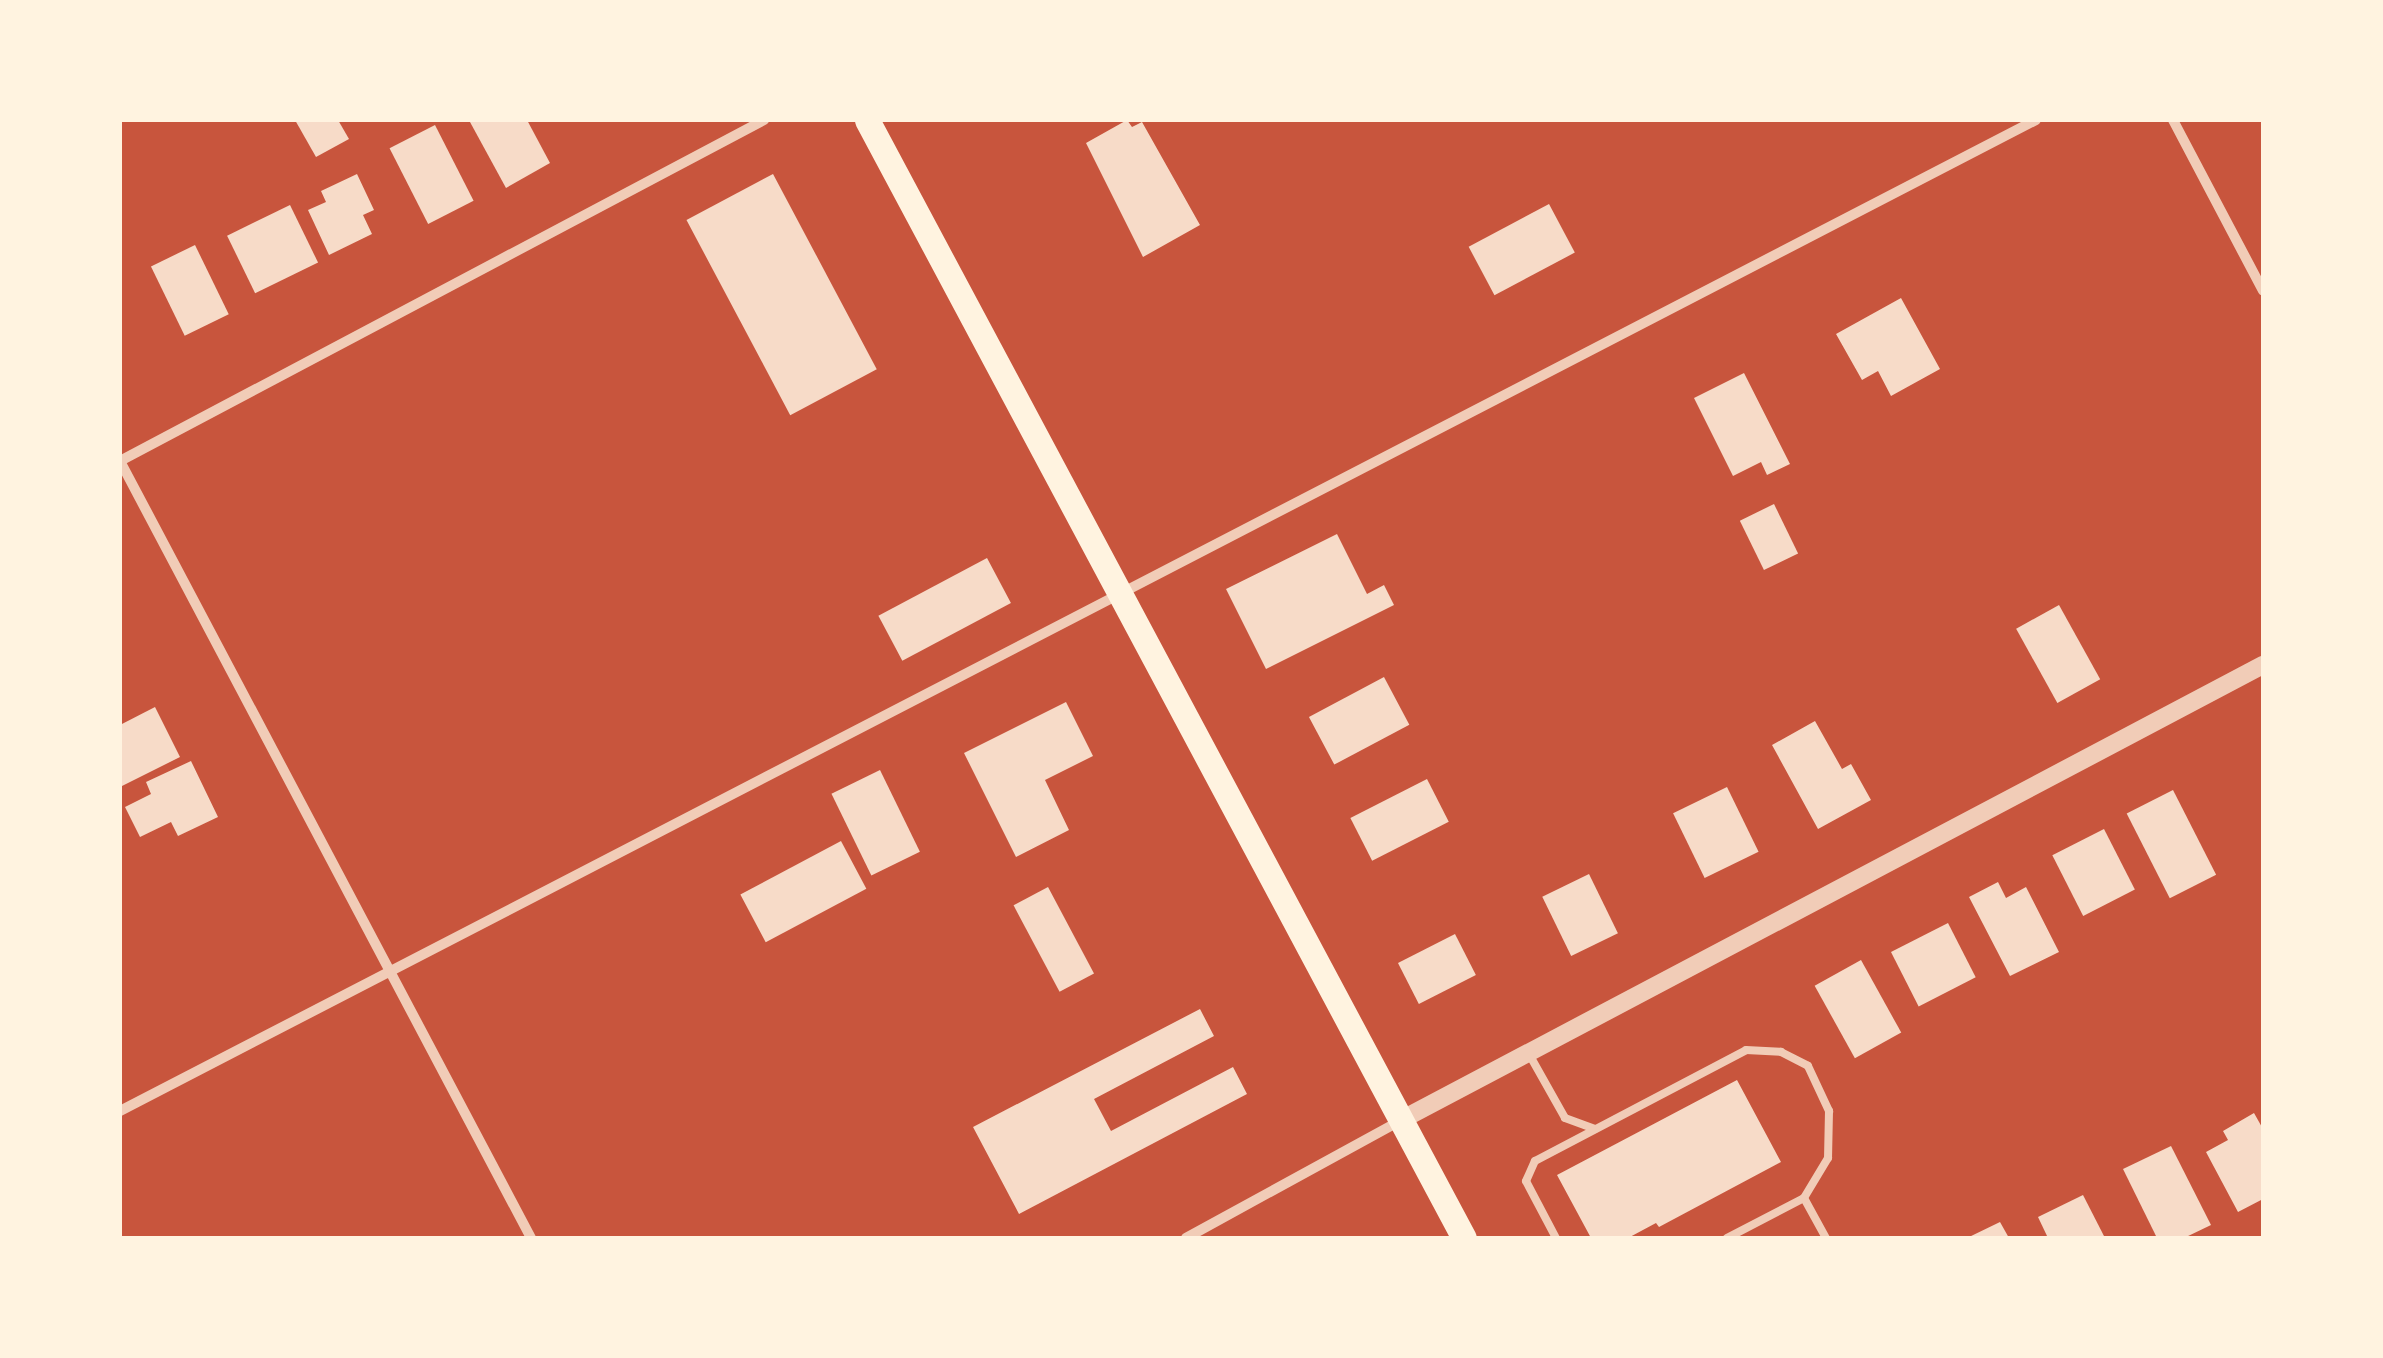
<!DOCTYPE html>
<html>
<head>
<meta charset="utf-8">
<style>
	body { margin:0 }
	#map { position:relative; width:2383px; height:1358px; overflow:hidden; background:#c8553d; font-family:Manrope,sans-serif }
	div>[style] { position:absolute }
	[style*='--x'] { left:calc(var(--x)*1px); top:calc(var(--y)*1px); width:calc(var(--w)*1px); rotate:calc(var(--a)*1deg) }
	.building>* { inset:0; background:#f7dbc8; transform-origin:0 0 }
	.service>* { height:8px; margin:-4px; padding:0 4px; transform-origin:4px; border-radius:4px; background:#f1ccb7 }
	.minor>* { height:10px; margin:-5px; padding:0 5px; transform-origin:5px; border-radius:5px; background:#f1ccb7 }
	.tertiary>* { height:18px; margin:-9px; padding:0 9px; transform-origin:9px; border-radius:9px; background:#f1ccb7 }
	.primary>* { height:25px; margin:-12.5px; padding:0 12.5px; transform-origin:12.5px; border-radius:12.5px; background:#fff3e0 }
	span { translate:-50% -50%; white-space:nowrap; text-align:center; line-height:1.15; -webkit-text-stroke:8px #fff3e0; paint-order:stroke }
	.frame { position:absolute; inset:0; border:122px solid #fff3e0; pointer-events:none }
</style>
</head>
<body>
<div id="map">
	<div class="building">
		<i style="clip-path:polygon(295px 120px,338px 120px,349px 139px,316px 157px)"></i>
		<i style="clip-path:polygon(474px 120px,527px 120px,550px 163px,506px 188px,470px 122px)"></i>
		<i style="clip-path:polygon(1127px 120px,1132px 127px,1142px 122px,1200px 225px,1143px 257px,1086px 143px)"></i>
		<i style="left:435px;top:125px;width:85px;height:51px;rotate:63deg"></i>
		<i style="clip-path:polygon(357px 174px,374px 210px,363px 215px,372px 234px,329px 255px,308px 210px,326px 202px,321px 191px)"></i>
		<i style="left:773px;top:174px;width:221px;height:98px;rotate:62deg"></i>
		<i style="left:1549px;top:204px;width:55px;height:91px;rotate:62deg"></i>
		<i style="left:290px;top:205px;width:64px;height:70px;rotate:64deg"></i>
		<i style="left:195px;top:245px;width:77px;height:49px;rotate:64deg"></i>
		<i style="clip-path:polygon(1901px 298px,1940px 369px,1891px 396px,1878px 371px,1862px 380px,1836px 334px)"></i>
		<i style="clip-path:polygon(1744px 373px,1790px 464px,1767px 475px,1761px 462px,1733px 476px,1694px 398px)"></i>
		<i style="left:1774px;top:504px;width:55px;height:38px;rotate:64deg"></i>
		<i style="clip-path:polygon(1337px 534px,1367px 594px,1384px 585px,1394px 605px,1266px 669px,1226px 589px)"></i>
		<i style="left:987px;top:558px;width:51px;height:123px;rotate:62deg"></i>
		<i style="left:2059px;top:605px;width:85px;height:49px;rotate:61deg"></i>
		<i style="left:1384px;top:677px;width:54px;height:85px;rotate:62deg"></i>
		<i style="clip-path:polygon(1066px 702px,1093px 756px,1045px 780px,1069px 830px,1016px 857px,964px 753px)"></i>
		<i style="clip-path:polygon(155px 707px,180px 757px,120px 787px,120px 725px)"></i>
		<i style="clip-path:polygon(1815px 721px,1842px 769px,1851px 764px,1871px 800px,1818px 829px,1772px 745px)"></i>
		<i style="clip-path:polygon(191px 761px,218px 817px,178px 836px,171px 822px,140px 837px,125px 807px,151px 794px,146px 782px)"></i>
		<i style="left:880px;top:770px;width:91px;height:54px;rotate:64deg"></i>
		<i style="left:1427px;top:779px;width:48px;height:86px;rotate:63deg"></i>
		<i style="left:1727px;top:787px;width:72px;height:60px;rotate:64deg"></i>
		<i style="left:2173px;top:790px;width:95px;height:52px;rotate:63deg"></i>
		<i style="left:2104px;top:829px;width:68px;height:58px;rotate:63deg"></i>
		<i style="left:841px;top:841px;width:54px;height:114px;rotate:62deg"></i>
		<i style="left:1589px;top:874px;width:66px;height:52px;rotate:64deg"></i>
		<i style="clip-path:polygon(1998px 882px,2006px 898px,2026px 887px,2059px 952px,2010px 976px,1969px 897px)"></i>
		<i style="left:1048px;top:887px;width:98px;height:39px;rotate:62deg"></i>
		<i style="left:1948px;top:923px;width:61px;height:64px;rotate:63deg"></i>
		<i style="left:1455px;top:934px;width:46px;height:64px;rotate:63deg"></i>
		<i style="left:1861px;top:960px;width:83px;height:53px;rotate:61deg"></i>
		<i style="clip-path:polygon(1200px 1009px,1214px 1036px,1094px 1099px,1111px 1131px,1233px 1067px,1247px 1094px,1019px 1214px,973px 1127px)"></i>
		<i style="clip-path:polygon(1737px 1080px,1781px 1162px,1659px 1227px,1656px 1223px,1628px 1238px,1591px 1238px,1557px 1175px)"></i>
		<i style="clip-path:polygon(2254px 1113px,2263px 1129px,2263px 1199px,2238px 1212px,2206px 1152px,2228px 1140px,2223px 1131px)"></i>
		<i style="clip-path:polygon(2171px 1146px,2211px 1225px,2184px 1238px,2157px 1238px,2123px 1169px)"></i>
		<i style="clip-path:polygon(2083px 1195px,2105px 1238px,2048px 1238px,2038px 1217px)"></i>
		<i style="clip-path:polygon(2000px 1222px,2009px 1238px,1967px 1238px)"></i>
	</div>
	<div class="service">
		<i style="--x:1529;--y:1054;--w:73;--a:60.6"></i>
		<i style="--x:1565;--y:1118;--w:32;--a:20"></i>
		<i style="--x:1804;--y:1198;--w:46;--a:61.2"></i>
		<i style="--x:1556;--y:1238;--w:64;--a:-117.8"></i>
		<i style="--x:1526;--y:1181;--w:22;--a:-66"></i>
		<i style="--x:1535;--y:1161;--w:238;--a:-27.7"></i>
		<i style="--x:1746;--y:1050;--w:35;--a:3"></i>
		<i style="--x:1781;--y:1052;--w:30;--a:27"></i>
		<i style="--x:1808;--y:1066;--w:50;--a:65"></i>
		<i style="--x:1829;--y:1111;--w:47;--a:91.2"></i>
		<i style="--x:1828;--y:1158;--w:47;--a:121"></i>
		<i style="--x:1804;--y:1198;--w:87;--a:152.5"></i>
	</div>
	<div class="minor">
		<i style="--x:2173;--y:120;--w:193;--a:62.2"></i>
		<i style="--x:120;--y:461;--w:879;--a:62.12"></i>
		<i style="--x:120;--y:461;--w:729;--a:-27.9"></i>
		<i style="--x:120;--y:1111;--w:2157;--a:-27.35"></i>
		<i style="--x:1186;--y:1238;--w:244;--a:-28.7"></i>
	</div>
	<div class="tertiary">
		<i style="--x:1401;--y:1120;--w:975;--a:-27.83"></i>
	</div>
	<div class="primary">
		<i style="--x:867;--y:120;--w:1267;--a:61.9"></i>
	</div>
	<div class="frame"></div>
</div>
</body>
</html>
